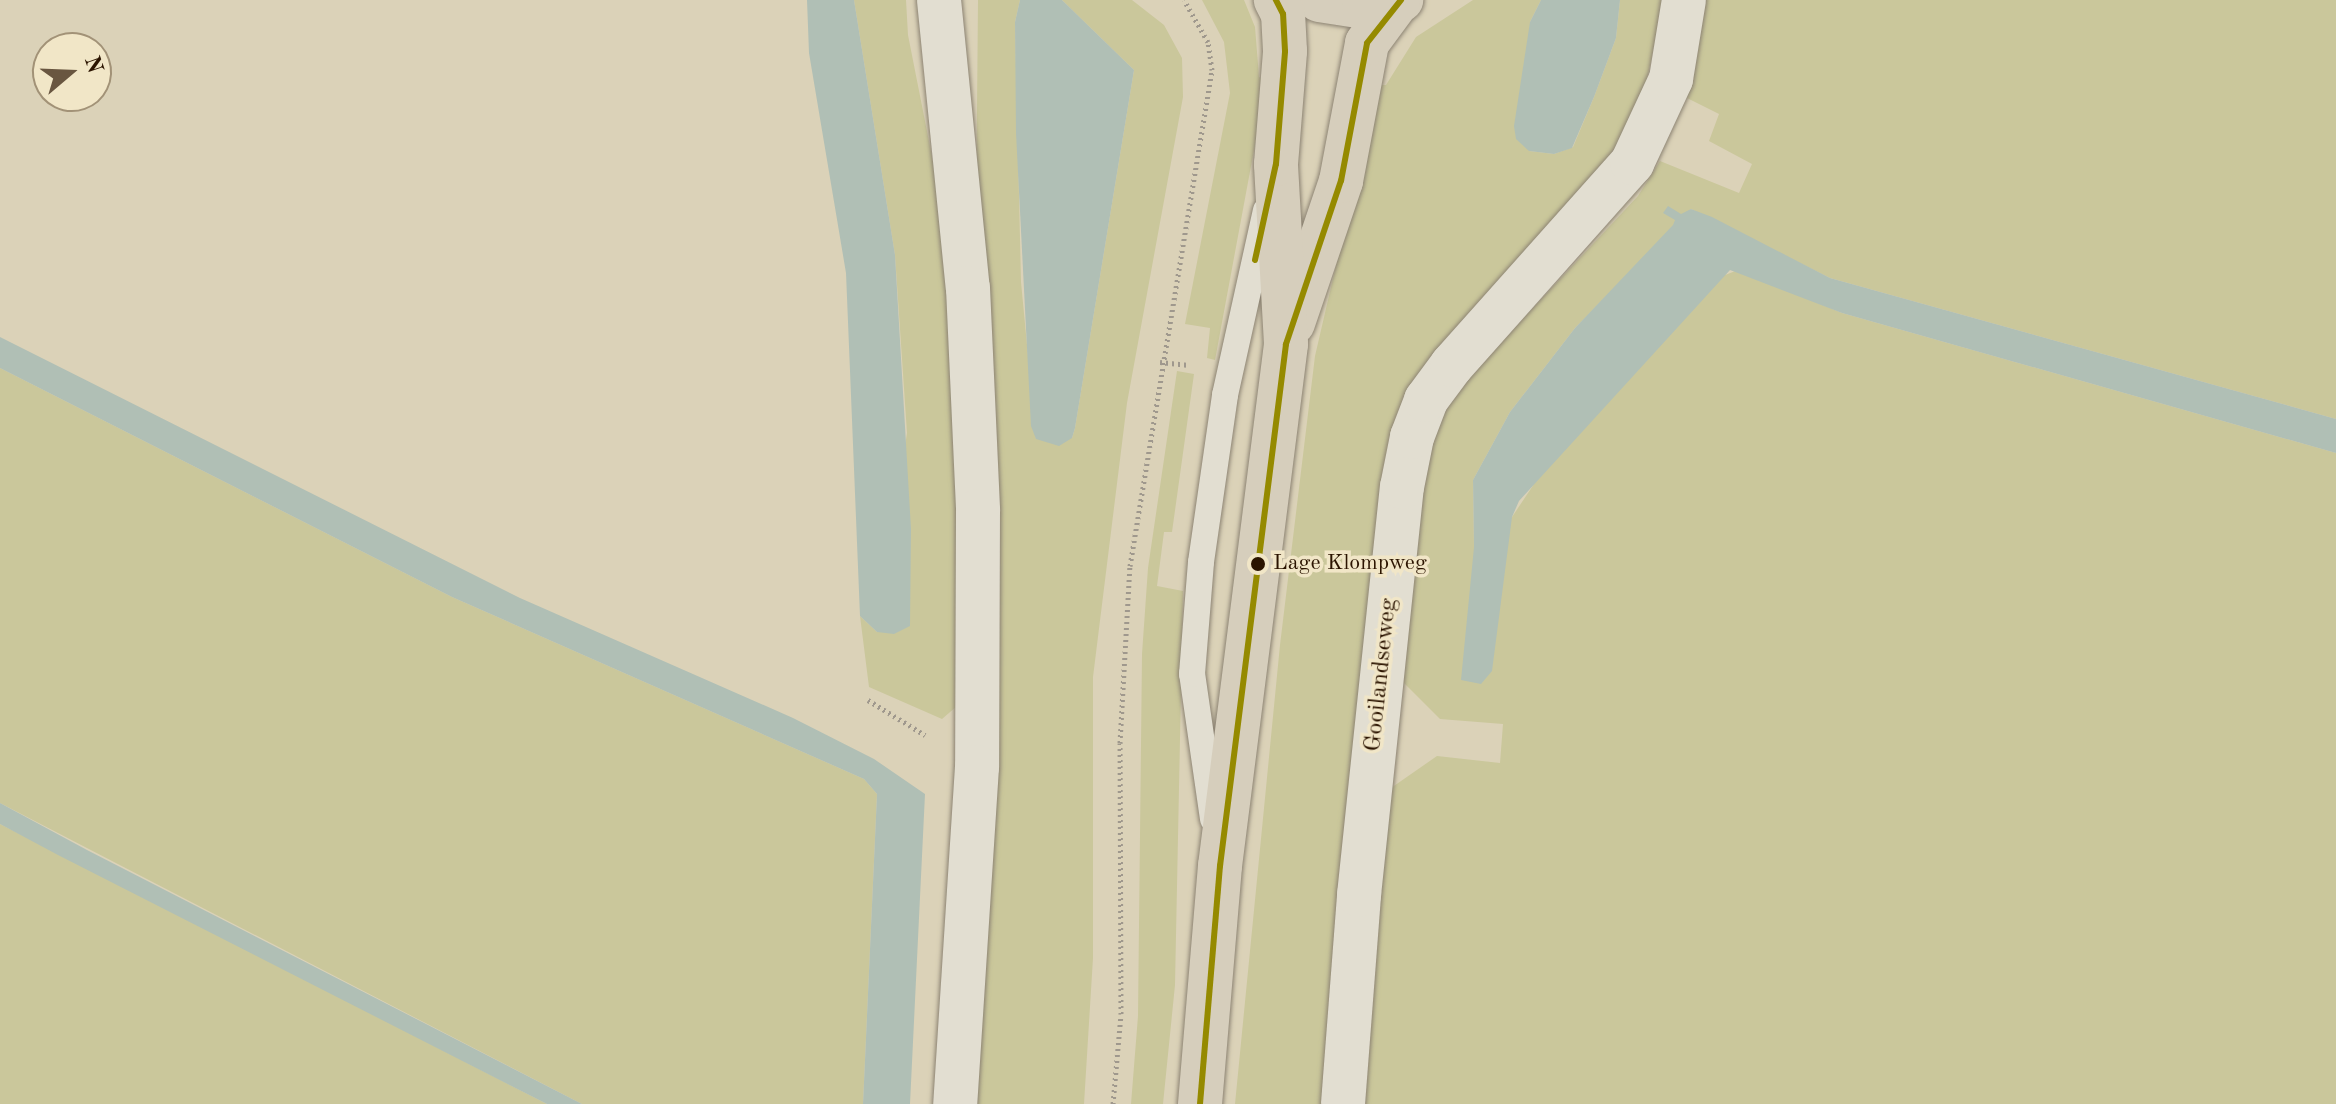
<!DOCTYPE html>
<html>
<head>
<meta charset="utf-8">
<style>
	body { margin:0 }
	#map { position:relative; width:2336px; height:1104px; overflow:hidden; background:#dbd2b8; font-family:"Old Standard TT",serif }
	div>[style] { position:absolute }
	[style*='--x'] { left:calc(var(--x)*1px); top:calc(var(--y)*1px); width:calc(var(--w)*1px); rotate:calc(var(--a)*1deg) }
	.green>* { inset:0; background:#cac79b }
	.water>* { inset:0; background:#b0bfb5 }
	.path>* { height:5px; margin-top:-2.5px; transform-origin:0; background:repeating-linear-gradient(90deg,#9f988d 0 2px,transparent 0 6px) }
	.roads { filter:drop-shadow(0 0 2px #8c8373) drop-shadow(0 0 2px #8c8373) }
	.service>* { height:26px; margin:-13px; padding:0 13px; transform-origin:13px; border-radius:13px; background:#e2ded1 }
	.minor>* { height:44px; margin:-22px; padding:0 22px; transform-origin:22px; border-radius:22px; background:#e2ded1 }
	.primary>* { height:44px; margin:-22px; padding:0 22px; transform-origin:22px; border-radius:22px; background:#d6cebc }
	.bus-1>* { height:6px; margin:-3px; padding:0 3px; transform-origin:3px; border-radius:3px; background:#958a00 }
	.dots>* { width:22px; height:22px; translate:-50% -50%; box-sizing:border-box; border:4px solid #f1e6c7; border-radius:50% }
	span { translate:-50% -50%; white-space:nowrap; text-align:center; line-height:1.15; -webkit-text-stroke:7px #f1e6c7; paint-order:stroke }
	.bus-label { font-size:22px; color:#2b1400 }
	.left { translate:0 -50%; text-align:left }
	.street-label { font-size:24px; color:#2b1400 }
	.north { position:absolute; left:32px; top:32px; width:80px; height:80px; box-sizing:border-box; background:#f1e6c7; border:2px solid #a29277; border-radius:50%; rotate:71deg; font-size:22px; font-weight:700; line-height:32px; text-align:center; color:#2b1400 }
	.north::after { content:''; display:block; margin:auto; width:28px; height:36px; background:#695640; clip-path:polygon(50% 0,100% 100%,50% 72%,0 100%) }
</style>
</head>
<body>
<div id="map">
	<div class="green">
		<i style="clip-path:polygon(854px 0,906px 0,908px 35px,952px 258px,964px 700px,942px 719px,869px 687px,860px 616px,877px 632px,907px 433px,895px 255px)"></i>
		<i style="clip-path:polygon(978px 0,1020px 0,1015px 22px,1021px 282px,1036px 439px,1072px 438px,1075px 428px,1134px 70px,1062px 0,1132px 0,1164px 25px,1182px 58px,1183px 97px,1127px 403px,1093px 677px,1093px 958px,1084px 1104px,968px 1104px)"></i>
		<i style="clip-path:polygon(1202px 0,1244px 0,1255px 27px,1259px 77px,1267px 80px,1215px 360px,1207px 358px,1210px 328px,1185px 324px,1230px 93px,1224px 42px)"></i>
		<i style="clip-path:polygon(1473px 0,1541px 0,1530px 22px,1529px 151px,1554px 154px,1573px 147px,1594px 97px,1616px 38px,1620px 0,1664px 0,1644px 93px,1608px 163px,1434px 355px,1342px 853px,1321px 1104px,1235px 1104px,1280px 645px,1315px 356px,1378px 85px,1386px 85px,1416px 37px)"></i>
		<i style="clip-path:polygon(1705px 0,2336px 0,2336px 419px,1830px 278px,1691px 209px,1575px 328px,1510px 412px,1473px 480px,1474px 547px,1512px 517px,1536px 481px,1720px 277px,1738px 270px,1842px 313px,2336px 453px,2336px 1104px,1360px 1104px,1391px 788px,1437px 756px,1500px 763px,1503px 724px,1440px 719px,1401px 680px,1427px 458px,1439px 418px,1454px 392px,1638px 196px,1660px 161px,1739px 193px,1752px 164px,1709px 141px,1719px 114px,1687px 98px)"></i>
		<i style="clip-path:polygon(0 368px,452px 597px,864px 779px,877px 794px,863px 1104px,582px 1104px,0 803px)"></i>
		<i style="clip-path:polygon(1177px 371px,1194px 374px,1172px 532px,1164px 532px,1157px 586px,1183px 591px,1175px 985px,1163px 1104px,1131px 1104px,1138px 1016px,1142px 654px,1148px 568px)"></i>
		<i style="clip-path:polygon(0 824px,246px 949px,547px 1104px,0 1104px)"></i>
	</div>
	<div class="water">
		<i style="clip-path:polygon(807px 0,854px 0,895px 255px,911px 529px,910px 626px,894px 634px,877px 632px,860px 616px,846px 273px,809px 53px)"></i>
		<i style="clip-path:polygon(1020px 0,1062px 0,1134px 70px,1075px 428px,1072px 438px,1059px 446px,1036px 439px,1031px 426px,1016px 133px,1015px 22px)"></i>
		<i style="clip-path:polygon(1541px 0,1620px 0,1616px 38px,1594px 97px,1572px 148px,1554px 154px,1529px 151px,1516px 139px,1514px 126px,1530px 22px)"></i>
		<i style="clip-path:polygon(1668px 206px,1681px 214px,1691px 209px,1712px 217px,1830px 278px,2336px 419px,2336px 453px,1842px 313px,1730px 270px,1519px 501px,1512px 517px,1492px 671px,1481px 684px,1461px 680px,1474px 547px,1473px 480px,1510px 412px,1575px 328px,1673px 225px,1675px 220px,1663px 213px)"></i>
		<i style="clip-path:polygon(0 337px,520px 598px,793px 718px,874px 759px,925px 794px,910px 1104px,863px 1104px,877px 794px,864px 779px,452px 597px,0 368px)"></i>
		<i style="clip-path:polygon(0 803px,87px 850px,582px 1104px,547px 1104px,58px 855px,0 824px)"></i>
	</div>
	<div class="path">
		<i style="--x:1160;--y:362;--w:27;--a:6"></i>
		<i style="--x:868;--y:700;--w:67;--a:31.6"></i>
		<i style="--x:1113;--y:1104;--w:90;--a:-84.9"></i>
		<i style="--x:1121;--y:1014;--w:271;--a:-90.2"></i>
		<i style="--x:1120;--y:743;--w:177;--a:-86.8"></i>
		<i style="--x:1130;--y:566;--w:503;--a:-80.61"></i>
		<i style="--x:1212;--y:70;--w:28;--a:-98"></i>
		<i style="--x:1208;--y:42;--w:48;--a:-119.7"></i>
	</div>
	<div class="roads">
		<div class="service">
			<i style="--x:1213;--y:819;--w:147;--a:-98.2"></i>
			<i style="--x:1192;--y:674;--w:112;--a:-85.4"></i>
			<i style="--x:1201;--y:562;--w:169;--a:-81.8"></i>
			<i style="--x:1225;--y:395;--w:189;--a:-77.5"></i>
		</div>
		<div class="minor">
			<i style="--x:939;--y:0;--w:289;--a:84.3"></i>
			<i style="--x:968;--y:288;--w:223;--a:87.4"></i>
			<i style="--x:978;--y:511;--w:256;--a:90.2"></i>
			<i style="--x:977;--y:767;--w:338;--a:93.7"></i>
			<i style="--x:1343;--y:1104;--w:210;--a:-85.6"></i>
			<i style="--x:1359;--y:895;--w:410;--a:-84"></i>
			<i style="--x:1402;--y:487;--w:51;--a:-78.7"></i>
			<i style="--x:1412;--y:437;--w:40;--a:-69"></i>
			<i style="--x:1426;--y:400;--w:44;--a:-53.4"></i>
			<i style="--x:1452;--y:365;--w:271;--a:-48.3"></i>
			<i style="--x:1632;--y:163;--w:93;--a:-65.1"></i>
			<i style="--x:1671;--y:79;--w:80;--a:-80.7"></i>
		</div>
		<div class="primary">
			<i style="--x:1319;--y:0;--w:46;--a:8.8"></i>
			<i style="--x:1364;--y:7;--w:38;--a:-11"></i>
			<i style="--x:1293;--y:323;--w:150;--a:-71.3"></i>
			<i style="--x:1341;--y:181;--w:140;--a:-79.3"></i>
			<i style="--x:1367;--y:43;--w:52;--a:-53.6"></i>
			<i style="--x:1200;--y:1104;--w:239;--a:-85.2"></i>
			<i style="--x:1220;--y:866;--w:526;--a:-82.79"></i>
			<i style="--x:1286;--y:344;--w:180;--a:-93.2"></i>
			<i style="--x:1276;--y:164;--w:113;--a:-85.4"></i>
			<i style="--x:1285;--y:51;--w:37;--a:-93"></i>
			<i style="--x:1283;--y:14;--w:16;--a:-117"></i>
		</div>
	</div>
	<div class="bus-1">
		<i style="--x:1255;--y:260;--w:98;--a:-77.7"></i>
		<i style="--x:1276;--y:164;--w:113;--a:-85.4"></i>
		<i style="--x:1285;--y:51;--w:37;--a:-93"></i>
		<i style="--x:1283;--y:14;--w:16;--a:-117"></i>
		<i style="--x:1200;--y:1104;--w:239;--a:-85.2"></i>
		<i style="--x:1220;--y:866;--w:526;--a:-82.79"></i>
		<i style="--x:1286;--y:344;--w:172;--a:-71.4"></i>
		<i style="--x:1341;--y:181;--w:140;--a:-79.3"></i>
		<i style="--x:1367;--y:43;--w:55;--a:-51.7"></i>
	</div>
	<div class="dots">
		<i style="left:1258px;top:564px;background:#2b1400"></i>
	</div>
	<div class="bus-label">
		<span class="left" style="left:1273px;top:564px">Lage Klompweg</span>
	</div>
	<div class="street-label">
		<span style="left:1382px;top:675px;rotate:-84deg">Gooilandseweg</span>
	</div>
	<div class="north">N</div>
</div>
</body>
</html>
